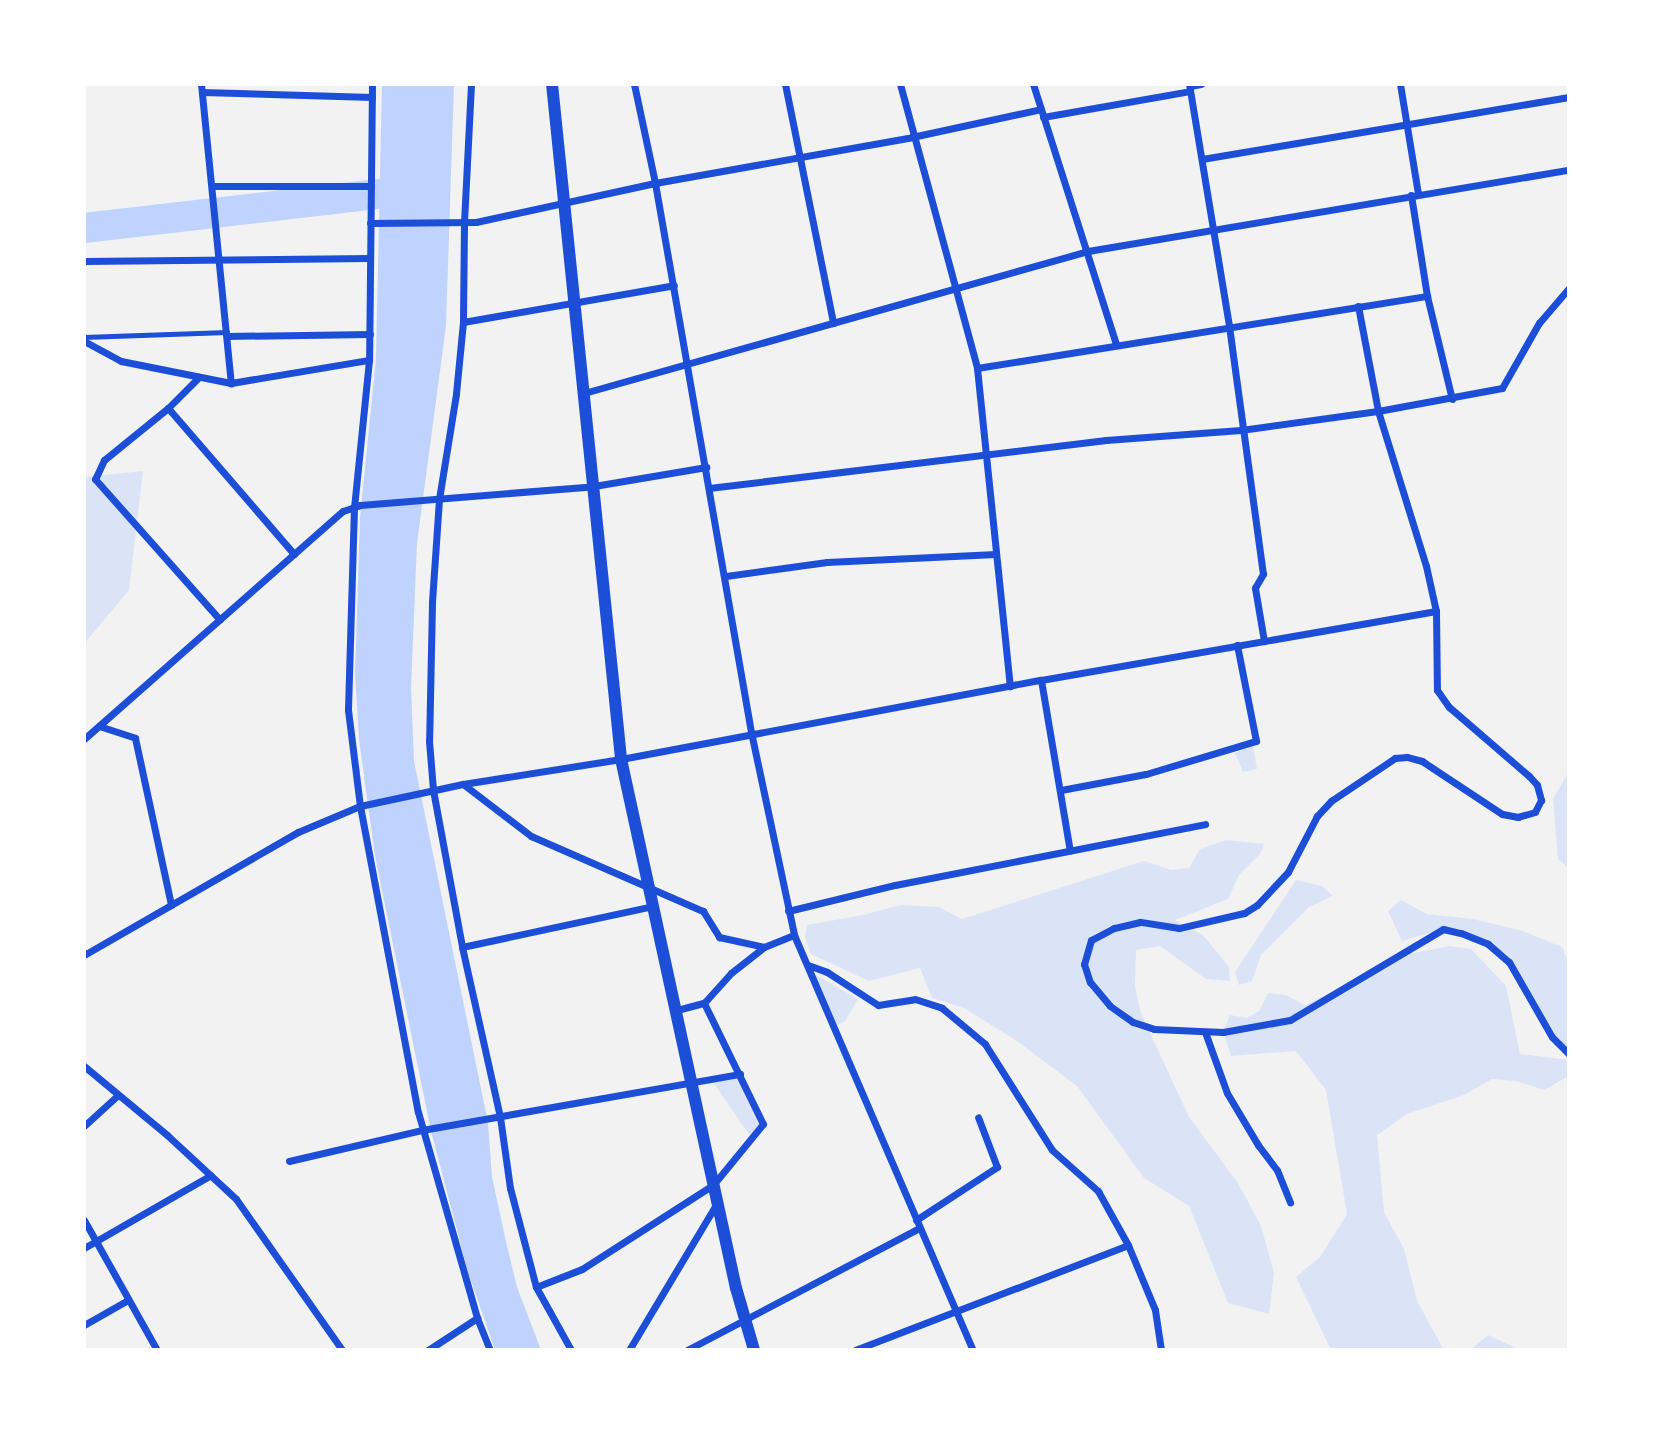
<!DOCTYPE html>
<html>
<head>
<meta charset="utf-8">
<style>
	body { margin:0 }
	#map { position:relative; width:1653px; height:1434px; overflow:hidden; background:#f2f2f2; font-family:"Crimson Pro",serif }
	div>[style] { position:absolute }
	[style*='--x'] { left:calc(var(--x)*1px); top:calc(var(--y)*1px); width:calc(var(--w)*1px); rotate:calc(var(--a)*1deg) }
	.green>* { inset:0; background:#dbe4f7 }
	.water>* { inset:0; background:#bfd3fe }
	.river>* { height:30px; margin:-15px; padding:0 15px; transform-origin:15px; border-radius:15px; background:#bfd3fe }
	.service>* { height:4.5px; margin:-2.25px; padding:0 2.25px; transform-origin:2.25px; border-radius:2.25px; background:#1d4ed8 }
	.minor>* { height:7px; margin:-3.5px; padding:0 3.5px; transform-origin:3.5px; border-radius:3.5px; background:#1d4ed8 }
	.primary>* { height:12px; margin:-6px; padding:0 6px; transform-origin:6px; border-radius:6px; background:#1d4ed8 }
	span { translate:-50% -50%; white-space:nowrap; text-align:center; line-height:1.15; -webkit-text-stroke:7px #fff; paint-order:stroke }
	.frame { position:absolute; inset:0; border:86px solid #fff; pointer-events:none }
</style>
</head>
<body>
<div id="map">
	<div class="green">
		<i style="clip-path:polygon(143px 471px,129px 590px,84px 644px,84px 477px)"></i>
		<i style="clip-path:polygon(1253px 746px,1257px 769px,1243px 772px,1235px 753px)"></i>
		<i style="clip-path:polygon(1569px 771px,1569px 869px,1558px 859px,1553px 799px)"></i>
		<i style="clip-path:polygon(1226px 840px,1264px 844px,1260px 854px,1239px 875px,1228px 899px,1175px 920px,1203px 935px,1229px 967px,1230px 981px,1206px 979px,1160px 946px,1136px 950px,1135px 986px,1140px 1011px,1189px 1117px,1238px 1183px,1261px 1226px,1274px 1273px,1269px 1314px,1228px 1303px,1189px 1206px,1144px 1178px,1077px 1086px,1017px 1041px,964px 1008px,932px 998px,920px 968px,869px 981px,811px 954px,805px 938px,807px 925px,863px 915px,901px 905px,939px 907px,962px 919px,1144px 861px,1171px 870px,1189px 868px,1200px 849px)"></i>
		<i style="clip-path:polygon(1296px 880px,1322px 886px,1333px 896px,1309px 907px,1261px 955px,1252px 981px,1239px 985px,1235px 972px)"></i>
		<i style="clip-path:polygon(1401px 900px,1427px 914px,1473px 919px,1523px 931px,1562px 947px,1569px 964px,1569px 1054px,1552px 1037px,1509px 962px,1488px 944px,1443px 929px,1402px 941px,1388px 911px)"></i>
		<i style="clip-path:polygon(1449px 946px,1471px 949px,1506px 986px,1520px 1054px,1569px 1060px,1569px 1079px,1565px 1078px,1544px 1090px,1516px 1081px,1492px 1079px,1464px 1095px,1407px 1114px,1377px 1135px,1384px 1212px,1404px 1249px,1417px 1301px,1444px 1350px,1331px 1350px,1296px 1277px,1320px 1257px,1347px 1214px,1326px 1090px,1296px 1051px,1231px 1056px,1223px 1032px,1230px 1015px,1247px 1018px,1259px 1011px,1268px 993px,1286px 995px,1305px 1005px,1409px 954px)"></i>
		<i style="clip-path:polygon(811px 972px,858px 999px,845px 1021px,835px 1026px)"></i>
		<i style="clip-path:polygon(740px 1074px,763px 1124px,752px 1139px,711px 1079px)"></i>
		<i style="clip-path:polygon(1488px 1335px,1520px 1350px,1470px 1350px)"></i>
	</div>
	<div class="water">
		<i style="clip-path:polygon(382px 84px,454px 84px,446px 326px,417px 543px,411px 688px,414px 761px,488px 1123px,492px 1177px,507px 1246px,517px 1287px,541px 1350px,495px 1350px,468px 1272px,431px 1131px,375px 856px,359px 739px,355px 674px,360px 518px,376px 358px)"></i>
	</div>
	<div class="river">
		<i style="--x:84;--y:228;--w:331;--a:-6.6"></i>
	</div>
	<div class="service">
		<i style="--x:84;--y:337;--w:143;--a:-2"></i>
	</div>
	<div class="minor">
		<i style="--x:201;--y:84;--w:301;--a:84.3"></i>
		<i style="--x:372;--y:84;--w:276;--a:90.6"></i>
		<i style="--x:369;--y:360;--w:148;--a:95.8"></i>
		<i style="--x:354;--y:507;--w:203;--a:91.7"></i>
		<i style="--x:348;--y:710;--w:97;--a:82.9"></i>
		<i style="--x:360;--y:806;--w:311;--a:79.3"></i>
		<i style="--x:418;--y:1112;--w:214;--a:74"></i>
		<i style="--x:477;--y:1318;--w:35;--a:68"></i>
		<i style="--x:471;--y:84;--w:140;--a:92.9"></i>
		<i style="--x:464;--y:224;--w:98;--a:90.6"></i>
		<i style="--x:463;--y:322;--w:72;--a:95.6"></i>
		<i style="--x:456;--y:394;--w:106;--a:99.2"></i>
		<i style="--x:439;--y:499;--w:104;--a:93.9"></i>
		<i style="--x:432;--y:603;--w:138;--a:91.2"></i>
		<i style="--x:429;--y:741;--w:49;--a:85.3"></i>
		<i style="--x:433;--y:790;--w:160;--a:79.5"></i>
		<i style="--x:462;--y:947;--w:174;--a:77.4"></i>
		<i style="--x:500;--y:1117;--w:72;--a:82"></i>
		<i style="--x:510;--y:1188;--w:102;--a:75.3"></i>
		<i style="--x:536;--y:1287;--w:72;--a:60.9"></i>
		<i style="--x:634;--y:84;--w:101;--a:78"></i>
		<i style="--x:655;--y:183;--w:557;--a:80.08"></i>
		<i style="--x:751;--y:732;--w:208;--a:78"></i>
		<i style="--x:794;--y:935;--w:452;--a:66.7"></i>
		<i style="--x:785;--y:84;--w:244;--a:78.6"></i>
		<i style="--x:900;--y:84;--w:294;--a:74.8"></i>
		<i style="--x:977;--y:368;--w:320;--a:84.1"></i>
		<i style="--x:1033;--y:84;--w:273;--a:72.3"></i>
		<i style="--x:1189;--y:84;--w:245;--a:80.6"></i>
		<i style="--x:1229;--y:326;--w:250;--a:82.2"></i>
		<i style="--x:1263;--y:574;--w:16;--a:120"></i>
		<i style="--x:1255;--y:588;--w:54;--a:80.4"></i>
		<i style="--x:1400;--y:84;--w:111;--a:80.7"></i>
		<i style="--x:1190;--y:86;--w:11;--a:-10"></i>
		<i style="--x:202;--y:92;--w:170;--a:1.7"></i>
		<i style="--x:1043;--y:117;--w:149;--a:-10"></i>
		<i style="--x:1202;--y:159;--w:372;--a:-9.6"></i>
		<i style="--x:213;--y:186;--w:158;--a:0"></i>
		<i style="--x:1411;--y:195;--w:102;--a:81"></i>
		<i style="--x:1427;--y:296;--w:106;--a:76.4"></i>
		<i style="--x:370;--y:223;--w:106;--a:-0.5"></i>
		<i style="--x:476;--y:222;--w:183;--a:-12.3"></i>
		<i style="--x:655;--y:183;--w:261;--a:-10.1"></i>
		<i style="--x:912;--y:137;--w:132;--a:-12.2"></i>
		<i style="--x:84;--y:261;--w:286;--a:-0.6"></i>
		<i style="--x:1358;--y:306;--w:107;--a:79.2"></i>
		<i style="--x:1378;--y:411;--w:162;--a:72.8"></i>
		<i style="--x:1426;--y:566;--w:46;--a:77.5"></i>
		<i style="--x:1436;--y:611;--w:79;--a:89.3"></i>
		<i style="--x:1437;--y:690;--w:21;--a:55"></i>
		<i style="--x:1449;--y:707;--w:106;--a:40.8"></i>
		<i style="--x:1529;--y:776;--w:12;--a:48"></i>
		<i style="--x:1537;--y:785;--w:16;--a:75"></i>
		<i style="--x:1541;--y:800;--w:13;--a:117"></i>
		<i style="--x:1535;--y:812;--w:18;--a:164"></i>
		<i style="--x:1518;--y:817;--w:16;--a:-169"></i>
		<i style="--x:1502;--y:814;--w:96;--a:-146.5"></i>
		<i style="--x:1422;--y:761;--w:16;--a:-165"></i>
		<i style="--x:1407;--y:757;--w:12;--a:175"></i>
		<i style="--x:1395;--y:758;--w:77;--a:146.1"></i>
		<i style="--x:1331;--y:801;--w:21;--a:133"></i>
		<i style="--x:1317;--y:816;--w:63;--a:117.4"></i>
		<i style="--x:1288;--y:872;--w:45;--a:133.2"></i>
		<i style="--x:1257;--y:905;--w:15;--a:148"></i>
		<i style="--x:1244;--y:913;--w:67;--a:167"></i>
		<i style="--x:1179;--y:928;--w:39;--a:-171"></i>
		<i style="--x:1140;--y:922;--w:27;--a:167"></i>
		<i style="--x:1114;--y:928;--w:26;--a:152"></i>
		<i style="--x:1091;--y:940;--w:25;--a:106"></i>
		<i style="--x:1084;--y:964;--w:19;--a:72"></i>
		<i style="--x:1090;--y:982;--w:31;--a:50"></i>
		<i style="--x:1110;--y:1006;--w:28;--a:35"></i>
		<i style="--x:1133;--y:1022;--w:22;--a:18"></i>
		<i style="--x:1154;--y:1029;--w:69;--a:2.5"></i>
		<i style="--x:1223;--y:1032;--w:68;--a:-10.2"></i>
		<i style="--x:1290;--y:1020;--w:178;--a:-30.7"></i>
		<i style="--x:1443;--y:929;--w:18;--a:13"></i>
		<i style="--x:1461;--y:933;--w:29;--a:22"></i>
		<i style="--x:1488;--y:944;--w:28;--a:41"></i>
		<i style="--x:1509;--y:962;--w:86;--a:60.2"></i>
		<i style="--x:1552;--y:1037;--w:24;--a:45"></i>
		<i style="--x:463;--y:322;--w:214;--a:-9.9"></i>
		<i style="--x:227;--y:336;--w:143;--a:-0.8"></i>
		<i style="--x:84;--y:341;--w:42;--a:28.4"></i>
		<i style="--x:121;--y:361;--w:112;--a:11.3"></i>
		<i style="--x:231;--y:383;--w:140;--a:-9.5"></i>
		<i style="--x:977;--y:368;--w:456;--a:-9.1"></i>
		<i style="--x:199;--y:377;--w:44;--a:135"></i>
		<i style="--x:168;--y:408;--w:193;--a:49.2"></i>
		<i style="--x:584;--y:393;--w:524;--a:-15.73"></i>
		<i style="--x:1088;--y:251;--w:488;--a:-9.6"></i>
		<i style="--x:168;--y:408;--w:82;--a:140.9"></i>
		<i style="--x:104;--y:460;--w:21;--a:115"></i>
		<i style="--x:95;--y:479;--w:188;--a:48.4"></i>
		<i style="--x:709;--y:488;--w:400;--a:-6.9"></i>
		<i style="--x:1106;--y:440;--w:135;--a:-4.2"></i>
		<i style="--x:1241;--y:430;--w:138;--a:-7.9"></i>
		<i style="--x:1378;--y:411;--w:126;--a:-10.5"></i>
		<i style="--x:1502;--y:388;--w:75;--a:-60.4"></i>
		<i style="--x:1539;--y:323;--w:46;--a:-49.4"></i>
		<i style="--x:726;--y:576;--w:102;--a:-7.9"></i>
		<i style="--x:827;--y:562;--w:169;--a:-2.7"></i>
		<i style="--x:1041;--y:680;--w:173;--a:80.4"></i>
		<i style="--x:99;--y:726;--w:38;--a:18"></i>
		<i style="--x:135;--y:738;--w:171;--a:77.8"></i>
		<i style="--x:84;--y:739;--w:345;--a:-41.4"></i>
		<i style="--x:343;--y:511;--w:18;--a:-19"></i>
		<i style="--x:360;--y:505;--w:235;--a:-4.6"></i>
		<i style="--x:594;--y:486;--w:114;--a:-9.6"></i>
		<i style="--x:463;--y:784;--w:86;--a:37.4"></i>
		<i style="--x:531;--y:836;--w:188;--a:23.6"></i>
		<i style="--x:703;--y:911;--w:31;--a:58"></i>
		<i style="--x:719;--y:937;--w:46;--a:12.5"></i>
		<i style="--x:1061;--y:790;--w:86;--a:-10.7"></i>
		<i style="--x:1146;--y:774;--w:115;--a:-16.7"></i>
		<i style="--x:1256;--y:741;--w:98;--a:-101.2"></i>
		<i style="--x:788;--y:911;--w:110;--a:-13.7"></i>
		<i style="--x:895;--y:885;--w:316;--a:-11.1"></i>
		<i style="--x:462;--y:947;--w:195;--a:-12.1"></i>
		<i style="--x:84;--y:955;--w:247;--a:-29.9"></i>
		<i style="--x:298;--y:832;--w:67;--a:-22.8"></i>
		<i style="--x:360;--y:806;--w:105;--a:-12.1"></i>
		<i style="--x:463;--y:784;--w:160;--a:-9"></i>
		<i style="--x:621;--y:759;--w:427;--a:-10.7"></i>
		<i style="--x:1041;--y:680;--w:401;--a:-9.9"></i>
		<i style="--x:808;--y:965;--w:20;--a:20"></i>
		<i style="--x:827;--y:972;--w:61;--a:32.9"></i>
		<i style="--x:878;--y:1005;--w:37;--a:-9"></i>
		<i style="--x:915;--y:999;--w:28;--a:18"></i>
		<i style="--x:942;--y:1008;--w:56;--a:39.9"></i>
		<i style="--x:985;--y:1044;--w:125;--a:57.7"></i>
		<i style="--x:1052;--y:1150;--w:62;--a:41.7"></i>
		<i style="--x:1098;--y:1191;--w:62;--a:60.9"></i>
		<i style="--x:1128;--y:1245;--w:70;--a:67.4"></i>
		<i style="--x:1155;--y:1310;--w:40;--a:81.5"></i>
		<i style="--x:677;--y:1010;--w:28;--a:-15"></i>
		<i style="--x:704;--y:1003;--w:40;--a:-48"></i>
		<i style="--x:731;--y:973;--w:42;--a:-38.2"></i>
		<i style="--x:764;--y:947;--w:32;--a:-22"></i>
		<i style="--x:1205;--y:1032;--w:65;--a:70.2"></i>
		<i style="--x:1227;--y:1093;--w:61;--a:59.2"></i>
		<i style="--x:1258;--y:1145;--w:31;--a:53"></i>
		<i style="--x:1277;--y:1170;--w:35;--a:68"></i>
		<i style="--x:84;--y:1066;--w:108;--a:39.7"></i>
		<i style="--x:167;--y:1135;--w:94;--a:42.8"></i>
		<i style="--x:236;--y:1199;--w:184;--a:54.9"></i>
		<i style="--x:84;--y:1126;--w:46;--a:-42.4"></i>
		<i style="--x:289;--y:1161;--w:137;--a:-13.1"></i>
		<i style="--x:422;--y:1130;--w:323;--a:-10"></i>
		<i style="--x:84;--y:1220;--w:149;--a:60.7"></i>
		<i style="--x:916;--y:1220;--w:97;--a:-33.2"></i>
		<i style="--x:997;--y:1167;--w:53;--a:-110.8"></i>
		<i style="--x:84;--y:1248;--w:146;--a:-29.9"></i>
		<i style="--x:536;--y:1287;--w:49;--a:-21.4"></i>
		<i style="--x:582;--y:1269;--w:156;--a:-32.7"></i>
		<i style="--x:713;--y:1185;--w:79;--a:-50.7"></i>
		<i style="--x:763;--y:1124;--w:135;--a:-116"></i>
		<i style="--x:84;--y:1325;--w:51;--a:-29.6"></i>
		<i style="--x:428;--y:1350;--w:59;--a:-33.1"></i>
		<i style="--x:629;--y:1350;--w:171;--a:-59.1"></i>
		<i style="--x:687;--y:1350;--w:262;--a:-27.7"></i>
		<i style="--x:855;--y:1350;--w:292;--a:-21"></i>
	</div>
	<div class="primary">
		<i style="--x:552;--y:84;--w:679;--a:84.16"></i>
		<i style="--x:621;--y:759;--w:541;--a:77.74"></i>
		<i style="--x:736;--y:1288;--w:65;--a:73.8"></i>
	</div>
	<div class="frame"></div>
</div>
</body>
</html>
